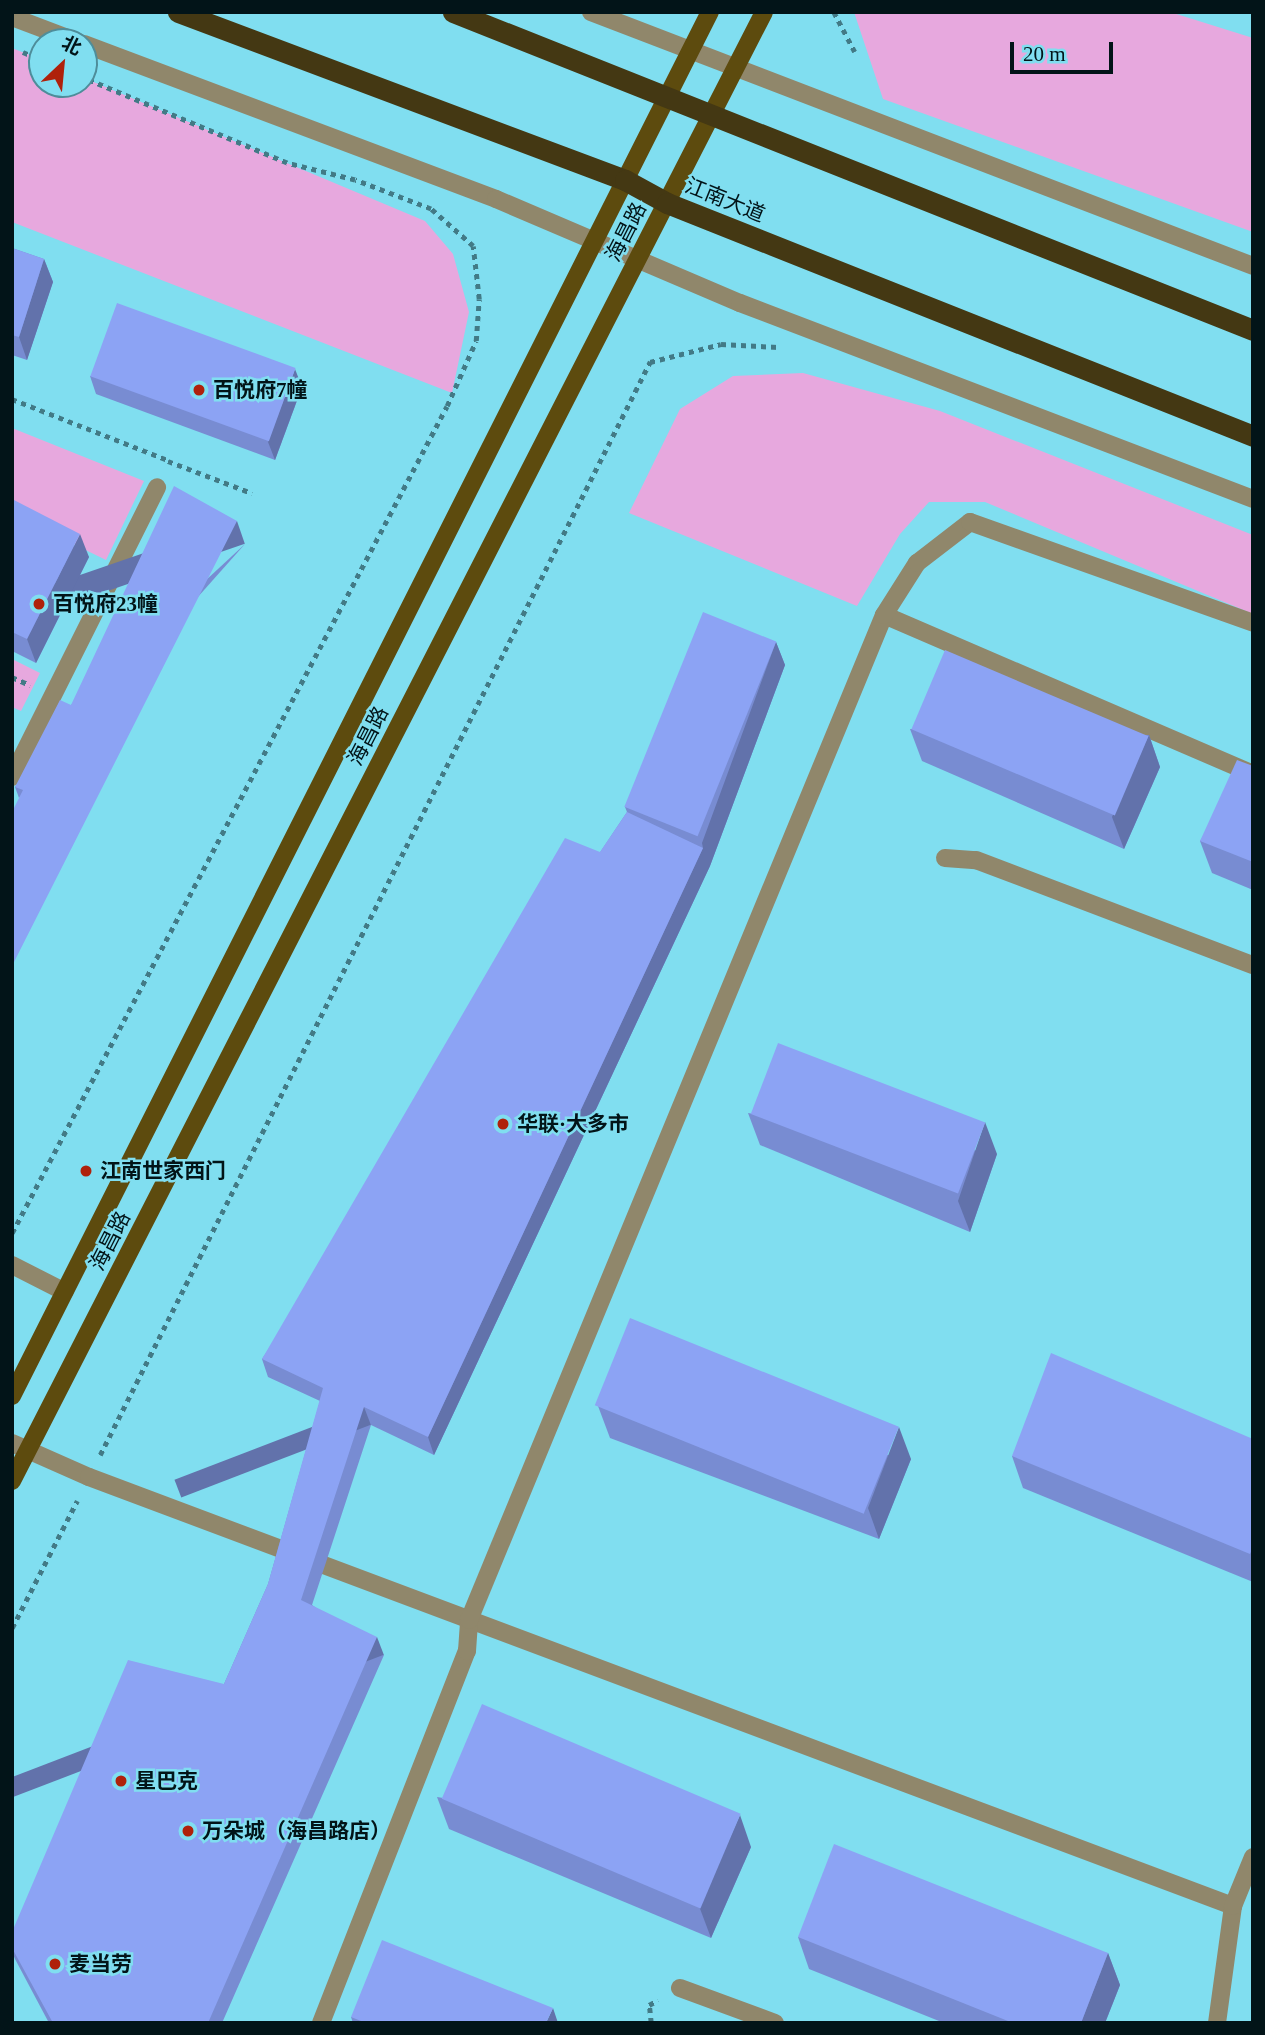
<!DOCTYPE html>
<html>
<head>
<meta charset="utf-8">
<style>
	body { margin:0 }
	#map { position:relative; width:1265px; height:2035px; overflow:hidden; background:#80def0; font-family:"Times New Roman","Noto Sans SC",serif }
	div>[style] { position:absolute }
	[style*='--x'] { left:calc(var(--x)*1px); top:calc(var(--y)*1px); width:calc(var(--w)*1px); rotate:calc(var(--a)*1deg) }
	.green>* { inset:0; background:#e7a8de }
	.path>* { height:4.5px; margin-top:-2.25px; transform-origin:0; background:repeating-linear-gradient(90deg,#427a86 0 5px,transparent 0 10px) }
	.minor>* { height:18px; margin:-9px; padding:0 9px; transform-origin:9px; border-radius:9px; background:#90876b }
	.major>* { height:18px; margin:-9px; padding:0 9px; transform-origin:9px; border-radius:9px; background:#5d4b0e }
	.highway>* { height:21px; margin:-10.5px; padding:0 10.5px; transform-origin:10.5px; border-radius:10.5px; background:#443813 }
	.wall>* { inset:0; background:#788cd2 }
	.shaded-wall>* { inset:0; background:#6272ab; transform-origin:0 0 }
	.building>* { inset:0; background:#8ca3f4; transform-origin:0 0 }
	.dots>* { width:19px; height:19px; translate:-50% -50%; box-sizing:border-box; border:4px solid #80def0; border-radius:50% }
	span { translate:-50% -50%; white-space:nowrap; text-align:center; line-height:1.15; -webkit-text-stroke:5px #80def0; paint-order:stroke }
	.street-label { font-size:21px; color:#021418 }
	.poi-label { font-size:21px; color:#021418; font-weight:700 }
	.left { translate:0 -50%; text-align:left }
	.frame { position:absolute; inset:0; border:14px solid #021418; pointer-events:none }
	.north { position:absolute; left:28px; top:28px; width:70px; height:70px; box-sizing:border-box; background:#80def0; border:2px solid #4e8d9a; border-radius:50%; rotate:26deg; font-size:19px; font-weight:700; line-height:28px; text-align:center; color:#021418 }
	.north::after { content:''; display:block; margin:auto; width:24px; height:32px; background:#af210b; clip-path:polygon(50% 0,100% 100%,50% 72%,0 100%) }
	.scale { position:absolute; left:1010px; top:42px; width:103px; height:32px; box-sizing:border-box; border:4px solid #021418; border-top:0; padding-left:9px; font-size:21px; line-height:24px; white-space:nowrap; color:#021418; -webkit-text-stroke:5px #80def0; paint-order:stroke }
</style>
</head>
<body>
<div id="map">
	<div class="green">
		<i style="clip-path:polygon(854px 12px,1170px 12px,1253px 38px,1253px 232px,883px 99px)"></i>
		<i style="clip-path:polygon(12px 48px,42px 60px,42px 84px,84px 84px,84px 78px,425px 221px,453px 254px,469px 312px,452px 393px,12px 222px)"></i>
		<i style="clip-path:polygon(803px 373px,940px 411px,1253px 535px,1253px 614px,985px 502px,929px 502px,900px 534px,857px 606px,629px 513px,680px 409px,733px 376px)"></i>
		<i style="clip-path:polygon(12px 428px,144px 481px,106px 560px,12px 514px)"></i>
		<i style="clip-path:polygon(12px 659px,40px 673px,21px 711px,12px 707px)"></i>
	</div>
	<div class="path">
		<i style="--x:834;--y:12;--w:45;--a:62.3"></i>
		<i style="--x:23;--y:52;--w:21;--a:23"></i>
		<i style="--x:12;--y:399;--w:168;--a:21.4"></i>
		<i style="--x:168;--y:461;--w:90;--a:20.9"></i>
		<i style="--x:12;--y:677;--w:20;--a:24"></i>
		<i style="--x:12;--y:1233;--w:934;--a:-62.26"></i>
		<i style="--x:447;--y:406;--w:71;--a:-66"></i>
		<i style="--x:476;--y:341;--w:42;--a:-85.9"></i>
		<i style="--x:479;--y:299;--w:53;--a:-96.5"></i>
		<i style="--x:473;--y:246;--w:56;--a:-138.6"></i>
		<i style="--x:431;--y:209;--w:81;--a:-159.1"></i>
		<i style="--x:355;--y:180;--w:70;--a:-166"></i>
		<i style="--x:287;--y:163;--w:220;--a:-157.3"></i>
		<i style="--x:100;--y:1455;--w:1224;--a:-63.29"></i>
		<i style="--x:650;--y:362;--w:73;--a:-14.2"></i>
		<i style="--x:721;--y:344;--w:58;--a:3"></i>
		<i style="--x:12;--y:1628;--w:143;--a:-62.9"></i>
		<i style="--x:651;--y:2023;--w:18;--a:-96"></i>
		<i style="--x:649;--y:2005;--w:10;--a:-29"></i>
	</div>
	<div class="minor">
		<i style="--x:591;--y:12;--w:709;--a:20.99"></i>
		<i style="--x:12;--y:17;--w:71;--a:20.7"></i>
		<i style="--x:84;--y:44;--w:440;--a:20.6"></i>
		<i style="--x:496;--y:199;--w:265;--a:23.1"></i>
		<i style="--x:740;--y:303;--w:549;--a:20.91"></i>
		<i style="--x:884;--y:615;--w:402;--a:23.3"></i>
		<i style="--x:12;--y:777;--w:324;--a:-63.4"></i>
		<i style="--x:945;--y:858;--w:31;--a:4"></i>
		<i style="--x:976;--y:860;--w:296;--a:20.8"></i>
		<i style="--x:12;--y:1265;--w:59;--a:27"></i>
		<i style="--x:12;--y:1443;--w:84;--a:23.8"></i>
		<i style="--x:89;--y:1477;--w:1222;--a:20.56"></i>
		<i style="--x:680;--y:1988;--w:101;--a:20.2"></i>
		<i style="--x:321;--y:2023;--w:400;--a:-68.6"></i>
		<i style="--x:467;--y:1651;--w:31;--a:-86"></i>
		<i style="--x:469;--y:1620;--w:1087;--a:-67.56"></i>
		<i style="--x:884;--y:615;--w:62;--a:-57.6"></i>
		<i style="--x:917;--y:563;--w:67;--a:-37.7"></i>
		<i style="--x:970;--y:522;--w:300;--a:19.6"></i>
		<i style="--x:1217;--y:2023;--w:118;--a:-82.2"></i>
		<i style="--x:1233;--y:1906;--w:53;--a:-67.8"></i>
	</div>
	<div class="major">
		<i style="--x:12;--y:1396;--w:1550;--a:-63.24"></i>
		<i style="--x:12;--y:1481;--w:1650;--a:-62.89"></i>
	</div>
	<div class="highway">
		<i style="--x:178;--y:12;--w:478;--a:20.6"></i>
		<i style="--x:625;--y:180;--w:48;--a:28.7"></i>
		<i style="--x:667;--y:203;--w:631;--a:21.68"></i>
		<i style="--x:453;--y:12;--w:861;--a:21.68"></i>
	</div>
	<div class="wall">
		<i style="clip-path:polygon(12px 248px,44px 259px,53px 282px,27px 360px,12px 355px)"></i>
		<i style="clip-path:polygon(90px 376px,302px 387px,275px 460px,96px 394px)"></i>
		<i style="clip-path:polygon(12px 499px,89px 557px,36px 663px,12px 651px)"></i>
		<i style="clip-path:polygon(245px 544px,19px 798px,15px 787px,71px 705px)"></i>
		<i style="clip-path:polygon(776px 642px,785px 665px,710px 866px,434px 1455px,371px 1425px,312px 1605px,384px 1655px,222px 2023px,49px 2023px,15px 1959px,12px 1952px,12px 1932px,224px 1684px,268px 1584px,320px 1401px,268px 1377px,262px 1359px,627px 812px,625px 807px)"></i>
		<i style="clip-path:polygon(910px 729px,1149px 735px,1160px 767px,1124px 849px,922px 761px)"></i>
		<i style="clip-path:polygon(1253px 766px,1253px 890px,1212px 873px,1200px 841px)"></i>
		<i style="clip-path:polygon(748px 1113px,997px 1154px,970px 1232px,760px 1145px)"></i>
		<i style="clip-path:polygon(598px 1406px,911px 1459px,879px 1539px,610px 1438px)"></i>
		<i style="clip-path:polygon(1253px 1439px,1253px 1582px,1023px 1488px,1012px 1456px)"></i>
		<i style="clip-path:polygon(437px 1797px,751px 1847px,711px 1938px,449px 1829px)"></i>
		<i style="clip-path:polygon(798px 1937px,1108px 1953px,1120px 1985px,1105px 2023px,944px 2023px,809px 1969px)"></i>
		<i style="clip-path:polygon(351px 2017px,558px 2023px,353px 2023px)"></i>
	</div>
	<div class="shaded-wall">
		<i style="clip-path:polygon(44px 259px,53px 282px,27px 360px,19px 337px)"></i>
		<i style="clip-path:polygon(295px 369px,302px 387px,275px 460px,268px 442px)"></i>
		<i style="left:237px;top:521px;width:24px;height:499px;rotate:71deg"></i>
		<i style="clip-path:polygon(80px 534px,89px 557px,36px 663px,27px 639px)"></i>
		<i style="clip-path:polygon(776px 642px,785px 665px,710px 866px,434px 1455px,428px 1437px,703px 848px,702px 843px)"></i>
		<i style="clip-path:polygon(1149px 735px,1160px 767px,1124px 849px,1112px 817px)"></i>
		<i style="clip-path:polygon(985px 1122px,997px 1154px,970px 1232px,958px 1201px)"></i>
		<i style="left:364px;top:1407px;width:19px;height:203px;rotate:69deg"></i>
		<i style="clip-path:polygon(899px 1427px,911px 1459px,879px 1539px,868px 1508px)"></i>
		<i style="left:377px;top:1637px;width:19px;height:421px;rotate:69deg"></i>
		<i style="clip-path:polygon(740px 1815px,751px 1847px,711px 1938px,699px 1906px)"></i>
		<i style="clip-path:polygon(1108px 1953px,1120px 1985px,1105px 2023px,1081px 2023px)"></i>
		<i style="clip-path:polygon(553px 2008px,558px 2023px,546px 2023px)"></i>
	</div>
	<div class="building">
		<i style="clip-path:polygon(12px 248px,44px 259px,19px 337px,12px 335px)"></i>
		<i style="left:117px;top:303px;width:190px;height:78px;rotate:20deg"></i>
		<i style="clip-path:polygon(174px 486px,237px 521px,12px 966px,12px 812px,23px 790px,15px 787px,60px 700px,71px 705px)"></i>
		<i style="clip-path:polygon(12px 499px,80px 534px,27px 639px,12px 632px)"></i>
		<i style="left:703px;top:612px;width:79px;height:210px;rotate:22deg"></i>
		<i style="left:945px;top:650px;width:221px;height:86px;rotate:23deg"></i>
		<i style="clip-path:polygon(1237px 760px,1253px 766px,1253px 862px,1200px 841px)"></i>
		<i style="clip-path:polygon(627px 812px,703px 848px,428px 1437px,364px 1407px,301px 1600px,377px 1637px,208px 2023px,53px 2023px,12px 1948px,12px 1932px,128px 1660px,224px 1684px,268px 1584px,323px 1388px,262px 1359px,565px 838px,600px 852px)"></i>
		<i style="left:778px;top:1043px;width:222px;height:76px;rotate:21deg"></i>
		<i style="left:630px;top:1318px;width:290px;height:94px;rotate:22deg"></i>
		<i style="clip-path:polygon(1051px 1353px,1253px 1439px,1253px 1547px,1250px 1554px,1012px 1456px)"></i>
		<i style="left:482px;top:1704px;width:281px;height:103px;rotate:23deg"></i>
		<i style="clip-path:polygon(834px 1844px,1108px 1953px,1081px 2023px,1013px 2023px,798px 1937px)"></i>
		<i style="clip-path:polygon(382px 1940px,553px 2008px,546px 2023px,366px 2023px,351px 2017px)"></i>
	</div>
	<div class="dots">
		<i style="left:199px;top:390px;background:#af210b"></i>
		<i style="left:39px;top:604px;background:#af210b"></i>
		<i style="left:503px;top:1124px;background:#af210b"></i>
		<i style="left:86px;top:1171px;background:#af210b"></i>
		<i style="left:121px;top:1781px;background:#af210b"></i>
		<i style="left:188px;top:1831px;background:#af210b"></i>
		<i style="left:55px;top:1964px;background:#af210b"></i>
	</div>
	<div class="street-label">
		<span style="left:725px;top:200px;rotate:22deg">江南大道</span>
		<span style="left:626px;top:232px;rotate:-63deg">海昌路</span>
		<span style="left:368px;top:736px;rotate:-63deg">海昌路</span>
		<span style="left:110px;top:1241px;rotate:-63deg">海昌路</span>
	</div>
	<div class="poi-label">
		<span class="left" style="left:213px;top:390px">百悦府7幢</span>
		<span class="left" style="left:53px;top:604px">百悦府23幢</span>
		<span class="left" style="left:517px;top:1124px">华联·大多市</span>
		<span class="left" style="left:100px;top:1171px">江南世家西门</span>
		<span class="left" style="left:135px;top:1781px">星巴克</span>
		<span class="left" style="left:202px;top:1831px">万朵城（海昌路店）</span>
		<span class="left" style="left:69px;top:1964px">麦当劳</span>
	</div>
	<div class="frame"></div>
	<div class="north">北</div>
	<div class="scale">20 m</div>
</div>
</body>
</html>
